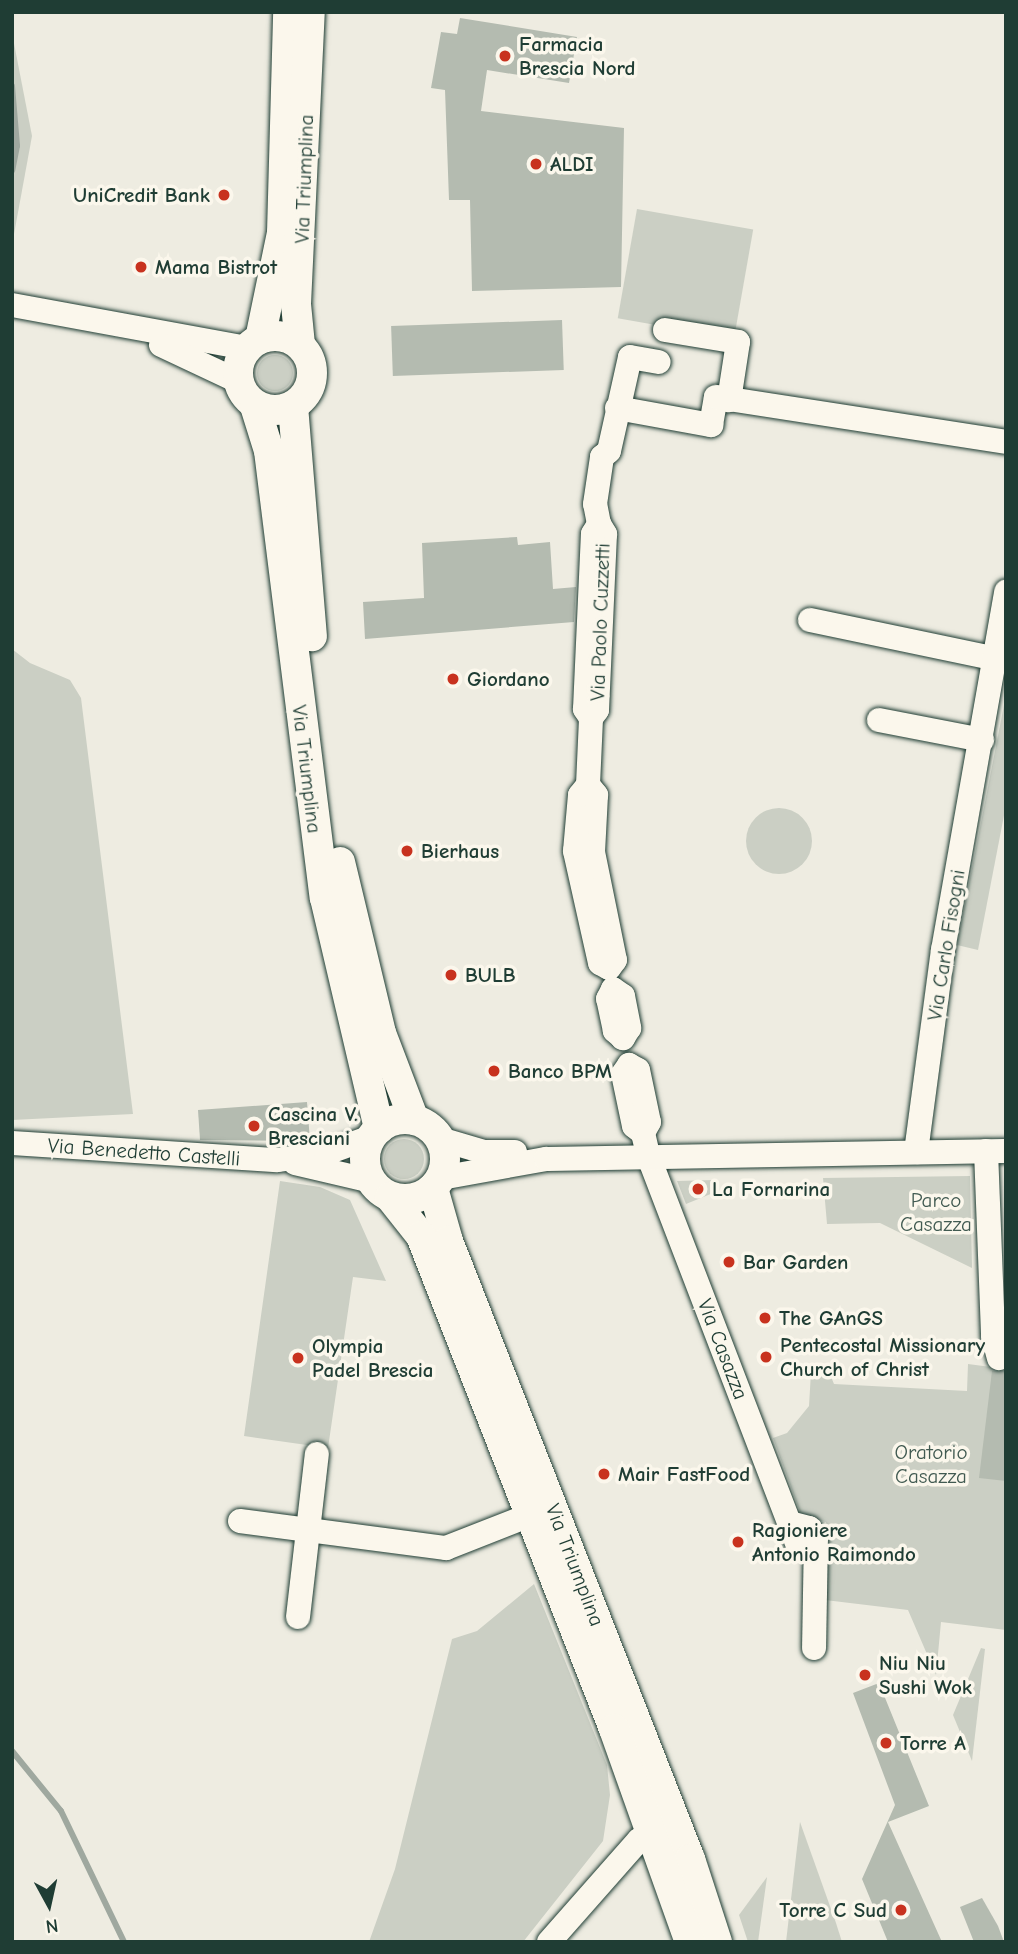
<!DOCTYPE html>
<html>
<head>
<meta charset="utf-8">
<style>
	body { margin:0 }
	#map { position:relative; width:1018px; height:1954px; overflow:hidden; background:#eeece1; font-family:"Comic Neue",sans-serif }
	div>[style] { position:absolute }
	[style*='--x'] { left:calc(var(--x)*1px); top:calc(var(--y)*1px); width:calc(var(--w)*1px); rotate:calc(var(--a)*1deg) }
	.green>* { inset:0; background:#cbcfc4; transform-origin:0 0 }
	.round { border-radius:50% }
	.stream>* { height:6px; margin:-3px; padding:0 3px; transform-origin:3px; border-radius:3px; background:#9fa89f }
	.building>* { inset:0; background:#b4bbb0; transform-origin:0 0 }
	.roads { filter:drop-shadow(0 0 2px #1f3d34) drop-shadow(0 0 2px #1f3d34) }
	.minor>* { height:24px; margin:-12px; padding:0 12px; transform-origin:12px; border-radius:12px; background:#fbf7ec }
	.major>* { height:30px; margin:-15px; padding:0 15px; transform-origin:15px; border-radius:15px; background:#fbf7ec }
	.major>.ring { margin:-15px; padding:0; box-sizing:content-box; background:none; border:30px solid #fbf7ec; border-radius:50% }
	.dots>* { width:19px; height:19px; translate:-50% -50%; box-sizing:border-box; border:4px solid #fbf7ec; border-radius:50% }
	span { translate:-50% -50%; white-space:nowrap; text-align:center; line-height:1.15; -webkit-text-stroke:7px #fbf7ec; paint-order:stroke }
	.poi-label { font-size:21px; color:#1f3d34; font-weight:700 }
	.left { translate:0 -50%; text-align:left }
	.right { translate:-100% -50%; text-align:right }
	.street-label { font-size:21px; color:#1f3d34 }
	.park-label { font-size:21px; color:#415a51 }
	.frame { position:absolute; inset:0; border:14px solid #1f3d34; pointer-events:none }
	.north { position:absolute; left:14px; top:1870px; width:70px; height:70px; -webkit-text-stroke:5px #fbf7ec; paint-order:stroke; rotate:172deg; font-size:19px; font-weight:700; line-height:28px; text-align:center; color:#1f3d34 }
	.north::after { content:''; display:block; margin:auto; width:24px; height:32px; background:#1f3d34; clip-path:polygon(50% 0,100% 100%,50% 72%,0 100%) }
</style>
</head>
<body>
<div id="map">
	<div class="green">
		<i style="clip-path:polygon(12px 33px,32px 136px,12px 245px)"></i>
		<i style="left:637px;top:209px;width:118px;height:111px;rotate:10deg"></i>
		<i class="round" style="left:257px;top:355px;width:36px;height:36px"></i>
		<i style="clip-path:polygon(12px 649px,30px 663px,70px 680px,81px 698px,133px 1114px,12px 1120px)"></i>
		<i style="clip-path:polygon(1006px 695px,1006px 805px,978px 950px,957px 945px)"></i>
		<i class="round" style="left:746px;top:808px;width:66px;height:66px"></i>
		<i class="round" style="left:384px;top:1139px;width:40px;height:40px"></i>
		<i style="clip-path:polygon(970px 1176px,972px 1268px,880px 1223px,827px 1224px,823px 1178px)"></i>
		<i style="clip-path:polygon(714px 1180px,718px 1191px,686px 1204px,677px 1181px)"></i>
		<i style="clip-path:polygon(280px 1181px,320px 1187px,350px 1200px,386px 1281px,353px 1277px,328px 1448px,244px 1436px)"></i>
		<i style="clip-path:polygon(968px 1364px,1006px 1369px,1006px 1630px,941px 1622px,936px 1675px,908px 1610px,825px 1600px,818px 1631px,826px 1522px,802px 1517px,773px 1438px,787px 1433px,809px 1406px,811px 1372px,827px 1367px,834px 1384px,967px 1391px)"></i>
		<i style="clip-path:polygon(534px 1584px,607px 1765px,610px 1795px,603px 1841px,523px 1942px,369px 1942px,395px 1869px,452px 1639px,477px 1631px)"></i>
		<i style="clip-path:polygon(981px 1648px,985px 1649px,972px 1761px,953px 1715px)"></i>
		<i style="clip-path:polygon(800px 1822px,836px 1923px,842px 1942px,786px 1942px)"></i>
		<i style="clip-path:polygon(767px 1877px,758px 1942px,748px 1942px,739px 1915px)"></i>
	</div>
	<div class="stream">
		<i style="--x:12;--y:86;--w:60;--a:85.2"></i>
		<i style="--x:17;--y:146;--w:25;--a:101"></i>
		<i style="--x:12;--y:1751;--w:77;--a:50.8"></i>
		<i style="--x:61;--y:1811;--w:145;--a:64.3"></i>
	</div>
	<div class="building">
		<i style="clip-path:polygon(460px 18px,577px 37px,569px 83px,487px 70px,481px 111px,624px 128px,621px 287px,472px 291px,470px 200px,449px 200px,445px 90px,431px 88px,441px 32px,457px 34px)"></i>
		<i style="left:562px;top:320px;width:50px;height:171px;rotate:88deg"></i>
		<i style="clip-path:polygon(517px 537px,518px 545px,550px 542px,553px 589px,576px 587px,574px 622px,365px 639px,363px 602px,424px 598px,422px 543px)"></i>
		<i style="clip-path:polygon(307px 1102px,310px 1141px,200px 1140px,198px 1110px)"></i>
		<i style="clip-path:polygon(992px 1371px,1006px 1371px,1006px 1481px,979px 1478px)"></i>
		<i style="clip-path:polygon(879px 1683px,929px 1806px,888px 1822px,942px 1942px,888px 1942px,862px 1879px,895px 1805px,853px 1693px)"></i>
		<i style="clip-path:polygon(982px 1898px,998px 1926px,1004px 1942px,974px 1942px,960px 1907px)"></i>
	</div>
	<div class="roads">
		<div class="minor">
			<i style="--x:12;--y:305;--w:239;--a:10.4"></i>
			<i style="--x:665;--y:330;--w:74;--a:9.3"></i>
			<i style="--x:738;--y:342;--w:59;--a:98.8"></i>
			<i style="--x:161;--y:345;--w:85;--a:25.1"></i>
			<i style="--x:617;--y:408;--w:96;--a:10.3"></i>
			<i style="--x:711;--y:425;--w:28;--a:-80"></i>
			<i style="--x:716;--y:397;--w:293;--a:8.8"></i>
			<i style="--x:599;--y:524;--w:12;--a:59"></i>
			<i style="--x:605;--y:534;--w:176;--a:92.6"></i>
			<i style="--x:597;--y:710;--w:10;--a:127"></i>
			<i style="--x:591;--y:718;--w:11;--a:-124"></i>
			<i style="--x:585;--y:709;--w:175;--a:-87.4"></i>
			<i style="--x:593;--y:534;--w:12;--a:-59"></i>
			<i style="--x:599;--y:524;--w:20;--a:-101"></i>
			<i style="--x:595;--y:504;--w:48;--a:-81.5"></i>
			<i style="--x:602;--y:457;--w:9;--a:-41"></i>
			<i style="--x:609;--y:451;--w:96;--a:-77.4"></i>
			<i style="--x:630;--y:357;--w:29;--a:10"></i>
			<i style="--x:810;--y:620;--w:191;--a:11.8"></i>
			<i style="--x:879;--y:720;--w:105;--a:11"></i>
			<i style="--x:588;--y:785;--w:13;--a:51"></i>
			<i style="--x:596;--y:795;--w:57;--a:93"></i>
			<i style="--x:593;--y:852;--w:110;--a:78.5"></i>
			<i style="--x:615;--y:960;--w:10;--a:127"></i>
			<i style="--x:609;--y:968;--w:10;--a:-151"></i>
			<i style="--x:600;--y:963;--w:115;--a:-102.6"></i>
			<i style="--x:575;--y:851;--w:56;--a:-84.9"></i>
			<i style="--x:580;--y:795;--w:13;--a:-51"></i>
			<i style="--x:588;--y:785;--w:67;--a:-87.4"></i>
			<i style="--x:613;--y:989;--w:12;--a:35"></i>
			<i style="--x:623;--y:996;--w:33;--a:79"></i>
			<i style="--x:629;--y:1028;--w:12;--a:121"></i>
			<i style="--x:623;--y:1038;--w:11;--a:-139"></i>
			<i style="--x:615;--y:1031;--w:33;--a:-102"></i>
			<i style="--x:608;--y:999;--w:11;--a:-63"></i>
			<i style="--x:643;--y:1133;--w:11;--a:-142"></i>
			<i style="--x:634;--y:1126;--w:53;--a:-101.9"></i>
			<i style="--x:623;--y:1074;--w:11;--a:-56"></i>
			<i style="--x:629;--y:1065;--w:10;--a:29"></i>
			<i style="--x:638;--y:1070;--w:53;--a:78.1"></i>
			<i style="--x:649;--y:1122;--w:13;--a:119"></i>
			<i style="--x:643;--y:1133;--w:23;--a:77"></i>
			<i style="--x:648;--y:1155;--w:416;--a:69"></i>
			<i style="--x:440;--y:1139;--w:46;--a:16.5"></i>
			<i style="--x:484;--y:1152;--w:31;--a:0"></i>
			<i style="--x:12;--y:1143;--w:266;--a:3.7"></i>
			<i style="--x:277;--y:1160;--w:47;--a:-7.3"></i>
			<i style="--x:324;--y:1154;--w:50;--a:-19.9"></i>
			<i style="--x:986;--y:1151;--w:185;--a:87.8"></i>
			<i style="--x:993;--y:1336;--w:23;--a:75"></i>
			<i style="--x:916;--y:1152;--w:204;--a:-82.4"></i>
			<i style="--x:943;--y:950;--w:364;--a:-80"></i>
			<i style="--x:295;--y:1163;--w:78;--a:13.3"></i>
			<i style="--x:441;--y:1178;--w:107;--a:-10.3"></i>
			<i style="--x:546;--y:1159;--w:460;--a:-1"></i>
			<i style="--x:240;--y:1521;--w:208;--a:7.5"></i>
			<i style="--x:446;--y:1548;--w:90;--a:-21.4"></i>
			<i style="--x:790;--y:1523;--w:20;--a:15"></i>
			<i style="--x:809;--y:1528;--w:11;--a:49"></i>
			<i style="--x:816;--y:1536;--w:112;--a:91"></i>
			<i style="--x:298;--y:1617;--w:164;--a:-83.4"></i>
			<i style="--x:549;--y:1942;--w:136;--a:-48.6"></i>
			<i style="--x:639;--y:1840;--w:16;--a:-27"></i>
		</div>
		<div class="major">
			<i class="ring" style="left:238px;top:336px;width:44px;height:44px"></i>
			<i style="--x:260;--y:339;--w:108;--a:-78.3"></i>
			<i style="--x:282;--y:233;--w:221;--a:-88.4"></i>
			<i style="--x:300;--y:345;--w:41;--a:-95.6"></i>
			<i style="--x:296;--y:304;--w:292;--a:-87.3"></i>
			<i style="--x:255;--y:406;--w:47;--a:72.7"></i>
			<i style="--x:269;--y:451;--w:450;--a:82.9"></i>
			<i style="--x:325;--y:898;--w:237;--a:76.8"></i>
			<i style="--x:293;--y:406;--w:231;--a:85.3"></i>
			<i style="--x:340;--y:862;--w:176;--a:76.5"></i>
			<i style="--x:381;--y:1033;--w:93;--a:69.2"></i>
			<i class="ring" style="left:365px;top:1119px;width:50px;height:50px"></i>
			<i style="--x:433;--y:1188;--w:55;--a:74.2"></i>
			<i style="--x:448;--y:1241;--w:664;--a:68.62"></i>
			<i style="--x:690;--y:1859;--w:87;--a:72"></i>
			<i style="--x:390;--y:1197;--w:50;--a:51.5"></i>
			<i style="--x:421;--y:1236;--w:529;--a:68.62"></i>
			<i style="--x:614;--y:1729;--w:226;--a:70.4"></i>
		</div>
	</div>
	<div class="dots">
		<i style="left:505px;top:56px;background:#c8321e"></i>
		<i style="left:536px;top:164px;background:#c8321e"></i>
		<i style="left:224px;top:195px;background:#c8321e"></i>
		<i style="left:141px;top:267px;background:#c8321e"></i>
		<i style="left:453px;top:679px;background:#c8321e"></i>
		<i style="left:407px;top:851px;background:#c8321e"></i>
		<i style="left:451px;top:975px;background:#c8321e"></i>
		<i style="left:494px;top:1071px;background:#c8321e"></i>
		<i style="left:254px;top:1126px;background:#c8321e"></i>
		<i style="left:698px;top:1189px;background:#c8321e"></i>
		<i style="left:729px;top:1262px;background:#c8321e"></i>
		<i style="left:765px;top:1318px;background:#c8321e"></i>
		<i style="left:766px;top:1357px;background:#c8321e"></i>
		<i style="left:298px;top:1358px;background:#c8321e"></i>
		<i style="left:604px;top:1474px;background:#c8321e"></i>
		<i style="left:738px;top:1542px;background:#c8321e"></i>
		<i style="left:865px;top:1675px;background:#c8321e"></i>
		<i style="left:886px;top:1743px;background:#c8321e"></i>
		<i style="left:901px;top:1910px;background:#c8321e"></i>
	</div>
	<div class="poi-label">
		<span class="left" style="left:519px;top:56px">Farmacia<br>Brescia Nord</span>
		<span class="left" style="left:550px;top:164px">ALDI</span>
		<span class="right" style="left:210px;top:195px">UniCredit Bank</span>
		<span class="left" style="left:155px;top:267px">Mama Bistrot</span>
		<span class="left" style="left:467px;top:679px">Giordano</span>
		<span class="left" style="left:421px;top:851px">Bierhaus</span>
		<span class="left" style="left:465px;top:975px">BULB</span>
		<span class="left" style="left:508px;top:1071px">Banco BPM</span>
		<span class="left" style="left:268px;top:1126px">Cascina V.<br>Bresciani</span>
		<span class="left" style="left:712px;top:1189px">La Fornarina</span>
		<span class="left" style="left:743px;top:1262px">Bar Garden</span>
		<span class="left" style="left:779px;top:1318px">The GAnGS</span>
		<span class="left" style="left:780px;top:1357px">Pentecostal Missionary<br>Church of Christ</span>
		<span class="left" style="left:312px;top:1358px">Olympia<br>Padel Brescia</span>
		<span class="left" style="left:618px;top:1474px">Mair FastFood</span>
		<span class="left" style="left:752px;top:1542px">Ragioniere<br>Antonio Raimondo</span>
		<span class="left" style="left:879px;top:1675px">Niu Niu<br>Sushi Wok</span>
		<span class="left" style="left:900px;top:1743px">Torre A</span>
		<span class="right" style="left:887px;top:1910px">Torre C Sud</span>
	</div>
	<div class="street-label">
		<span style="left:304px;top:179px;rotate:-88deg">Via Triumplina</span>
		<span style="left:600px;top:622px;rotate:-88deg">Via Paolo Cuzzetti</span>
		<span style="left:307px;top:769px;rotate:83deg">Via Triumplina</span>
		<span style="left:946px;top:945px;rotate:-81deg">Via Carlo Fisogni</span>
		<span style="left:144px;top:1152px;rotate:4deg">Via Benedetto Castelli</span>
		<span style="left:723px;top:1349px;rotate:69deg">Via Casazza</span>
		<span style="left:575px;top:1565px;rotate:69deg">Via Triumplina</span>
	</div>
	<div class="park-label">
		<span style="left:936px;top:1212px">Parco<br>Casazza</span>
		<span style="left:931px;top:1464px">Oratorio<br>Casazza</span>
	</div>
	<div class="frame"></div>
	<div class="north">N</div>
</div>
</body>
</html>
